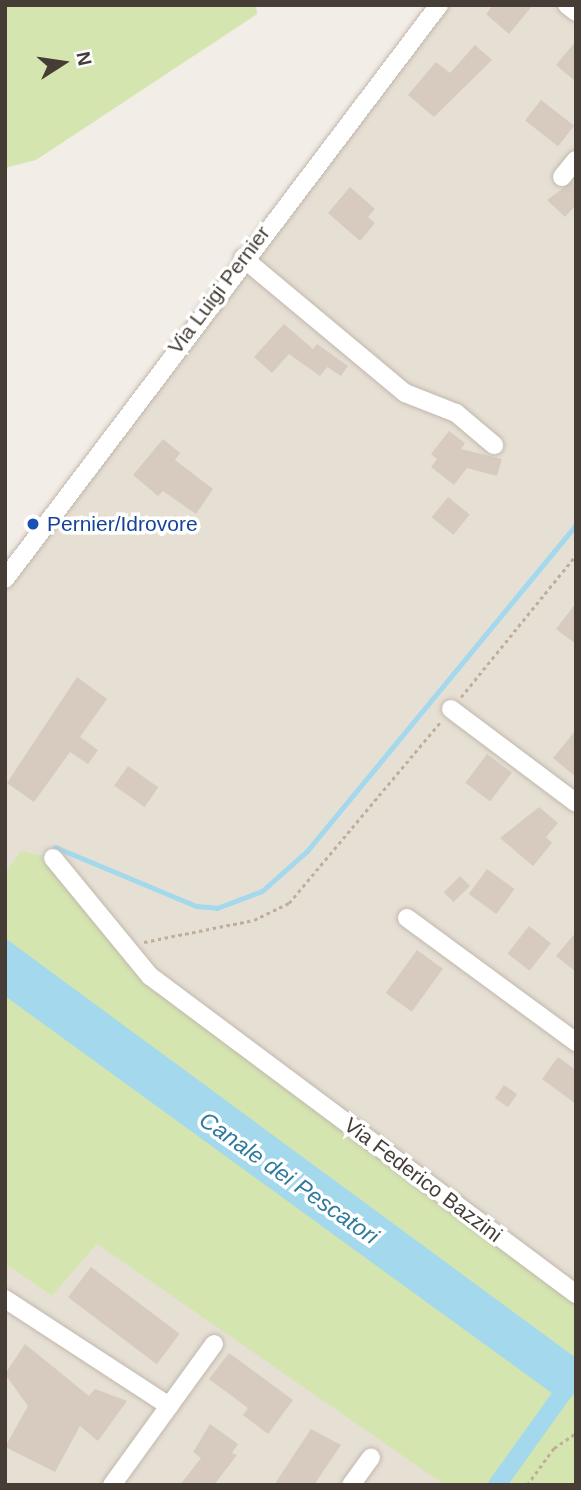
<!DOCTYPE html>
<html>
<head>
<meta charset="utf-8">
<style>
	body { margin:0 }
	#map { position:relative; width:581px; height:1490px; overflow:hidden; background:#f2ede6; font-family:Arial,sans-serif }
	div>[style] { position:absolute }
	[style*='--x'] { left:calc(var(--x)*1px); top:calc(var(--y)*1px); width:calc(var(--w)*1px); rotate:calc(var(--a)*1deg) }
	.residential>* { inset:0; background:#e6dfd4 }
	.green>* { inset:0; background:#d4e5b0 }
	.water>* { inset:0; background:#a4d8ed }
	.stream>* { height:5px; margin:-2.5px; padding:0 2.5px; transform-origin:2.5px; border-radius:2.5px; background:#a4d8ed }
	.canal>* { height:18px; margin:-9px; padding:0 9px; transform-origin:9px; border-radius:9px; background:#a4d8ed }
	.building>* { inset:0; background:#d7cbbf; transform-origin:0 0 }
	.path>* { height:2.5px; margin-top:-1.25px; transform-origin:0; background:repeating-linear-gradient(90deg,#bfae9b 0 3.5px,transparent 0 7px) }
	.roads { filter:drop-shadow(0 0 2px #c1b7ac) drop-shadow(0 0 2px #c1b7ac) }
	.minor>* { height:18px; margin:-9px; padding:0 9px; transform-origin:9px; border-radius:9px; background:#fff }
	.dots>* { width:19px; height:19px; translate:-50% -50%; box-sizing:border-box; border:4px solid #fff; border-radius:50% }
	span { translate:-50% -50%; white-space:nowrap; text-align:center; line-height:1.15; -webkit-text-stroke:7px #fff; paint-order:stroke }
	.street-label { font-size:21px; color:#453d36 }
	.transit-label { font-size:21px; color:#164399 }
	.left { translate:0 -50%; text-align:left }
	.water-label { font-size:23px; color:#307b9d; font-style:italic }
	.frame { position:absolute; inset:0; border:7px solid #453d36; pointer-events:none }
	.north { position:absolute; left:28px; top:28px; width:70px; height:70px; -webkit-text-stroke:5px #fff; paint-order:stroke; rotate:78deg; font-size:19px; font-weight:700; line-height:28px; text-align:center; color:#453d36 }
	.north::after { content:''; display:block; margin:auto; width:24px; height:32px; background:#453d36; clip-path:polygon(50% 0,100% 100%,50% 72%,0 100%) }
</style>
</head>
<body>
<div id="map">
	<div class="residential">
		<i style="clip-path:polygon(440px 5px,576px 5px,576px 1294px,125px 952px,21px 851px,5px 872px,5px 579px)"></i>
		<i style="clip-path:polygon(97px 1244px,447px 1482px,445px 1485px,5px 1485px,5px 1264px,52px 1296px)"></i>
	</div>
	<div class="green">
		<i style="clip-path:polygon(5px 5px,256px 5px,257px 14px,36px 160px,5px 168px)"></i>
		<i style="clip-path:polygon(21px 851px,53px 858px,125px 952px,576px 1294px,576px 1485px,445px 1485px,97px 1244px,52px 1296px,5px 1264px,5px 872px)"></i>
	</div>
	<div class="water">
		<i style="clip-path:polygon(5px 938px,576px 1358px,576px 1393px,564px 1402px,5px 996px)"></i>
	</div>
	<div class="stream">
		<i style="--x:55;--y:847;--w:153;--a:22.7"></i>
		<i style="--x:196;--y:906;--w:21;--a:5"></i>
		<i style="--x:217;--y:908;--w:48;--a:-20.7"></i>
		<i style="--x:262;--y:891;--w:60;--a:-41.6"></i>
		<i style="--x:307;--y:851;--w:423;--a:-50.5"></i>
	</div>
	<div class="canal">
		<i style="--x:497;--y:1485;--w:130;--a:-54.4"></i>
	</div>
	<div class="building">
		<i style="clip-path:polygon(493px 5px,533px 5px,509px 34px,486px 14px)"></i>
		<i style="clip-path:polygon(576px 41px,576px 82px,556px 65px)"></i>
		<i style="clip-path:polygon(475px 45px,492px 60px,434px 117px,408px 95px,436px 62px,450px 73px)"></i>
		<i style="left:541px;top:100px;width:42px;height:26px;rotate:38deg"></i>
		<i style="clip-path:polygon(573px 181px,576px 205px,565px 217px,547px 200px)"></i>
		<i style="clip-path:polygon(350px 187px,375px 209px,368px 217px,375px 223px,360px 241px,328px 213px)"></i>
		<i style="clip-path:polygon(284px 324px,313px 349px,317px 344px,348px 366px,341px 376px,327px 367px,320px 376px,289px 354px,272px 373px,254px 357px)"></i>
		<i style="clip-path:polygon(449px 431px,465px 443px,461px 449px,502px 459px,497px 476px,467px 468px,454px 485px,431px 467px,437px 459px,431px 454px)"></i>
		<i style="clip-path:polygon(163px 439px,180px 453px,175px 460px,213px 489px,196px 514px,163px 491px,158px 496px,133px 475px)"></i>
		<i style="left:448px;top:497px;width:28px;height:26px;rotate:39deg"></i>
		<i style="clip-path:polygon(576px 603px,576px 644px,556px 629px)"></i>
		<i style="clip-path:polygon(77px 677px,107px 699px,80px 737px,98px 750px,88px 764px,70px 752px,34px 802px,7px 783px)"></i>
		<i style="clip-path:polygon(576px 730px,576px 777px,553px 758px)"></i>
		<i style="left:487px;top:754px;width:31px;height:36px;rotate:37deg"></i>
		<i style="left:128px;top:766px;width:37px;height:24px;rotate:35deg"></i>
		<i style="clip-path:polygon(539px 807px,558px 823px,546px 837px,552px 843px,533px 866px,500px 838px)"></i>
		<i style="left:487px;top:869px;width:34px;height:31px;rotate:36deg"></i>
		<i style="left:460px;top:876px;width:14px;height:23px;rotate:45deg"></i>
		<i style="left:529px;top:926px;width:28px;height:35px;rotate:38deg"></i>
		<i style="clip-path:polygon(576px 932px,576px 972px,556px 956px)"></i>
		<i style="left:417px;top:950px;width:32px;height:53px;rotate:36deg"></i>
		<i style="clip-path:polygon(558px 1057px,576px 1070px,576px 1104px,542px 1079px)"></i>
		<i style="left:504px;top:1085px;width:16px;height:16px;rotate:35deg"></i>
		<i style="left:91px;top:1267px;width:111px;height:38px;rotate:37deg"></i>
		<i style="clip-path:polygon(25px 1344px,89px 1396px,95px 1389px,127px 1401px,98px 1441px,80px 1426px,55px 1472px,5px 1447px,28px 1406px,5px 1374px)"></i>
		<i style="clip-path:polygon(229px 1353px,293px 1400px,268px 1434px,243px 1415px,248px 1408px,209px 1379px)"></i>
		<i style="clip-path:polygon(210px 1424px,238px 1444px,232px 1453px,237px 1455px,214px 1485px,180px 1485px,201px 1458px,193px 1452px)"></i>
		<i style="clip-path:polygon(311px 1429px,341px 1445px,314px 1485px,274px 1485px)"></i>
	</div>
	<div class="path">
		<i style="--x:461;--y:697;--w:183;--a:-51"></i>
		<i style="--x:144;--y:942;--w:112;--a:-11.3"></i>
		<i style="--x:254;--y:920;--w:39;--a:-26"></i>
		<i style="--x:289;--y:903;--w:237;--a:-50.1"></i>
		<i style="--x:527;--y:1485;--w:46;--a:-53.9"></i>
		<i style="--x:554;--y:1448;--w:27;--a:-34"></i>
	</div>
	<div class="roads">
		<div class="minor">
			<i style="--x:567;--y:5;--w:11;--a:38"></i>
			<i style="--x:562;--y:177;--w:22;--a:-51"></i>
			<i style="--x:243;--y:258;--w:211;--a:39.8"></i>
			<i style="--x:405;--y:393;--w:55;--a:21.4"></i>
			<i style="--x:456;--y:413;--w:50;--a:40.1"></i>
			<i style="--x:5;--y:579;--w:720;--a:-52.91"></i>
			<i style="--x:451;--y:709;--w:156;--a:36.9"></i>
			<i style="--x:53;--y:858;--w:153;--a:50.6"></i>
			<i style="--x:150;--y:976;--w:532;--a:36.74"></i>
			<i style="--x:407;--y:918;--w:210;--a:36.3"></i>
			<i style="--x:5;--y:1299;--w:196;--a:33.1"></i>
			<i style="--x:112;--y:1485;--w:174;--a:-54.1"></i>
			<i style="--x:351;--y:1485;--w:34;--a:-54"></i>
		</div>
	</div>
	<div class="dots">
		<i style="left:33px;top:524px;background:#1a4fb4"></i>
	</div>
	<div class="street-label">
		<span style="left:219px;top:290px;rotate:-53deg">Via Luigi Pernier</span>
		<span style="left:423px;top:1180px;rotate:37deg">Via Federico Bazzini</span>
	</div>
	<div class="transit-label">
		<span class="left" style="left:47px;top:524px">Pernier/Idrovore</span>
	</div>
	<div class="water-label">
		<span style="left:289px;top:1178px;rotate:35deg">Canale dei Pescatori</span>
	</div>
	<div class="frame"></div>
	<div class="north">N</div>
</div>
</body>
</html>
